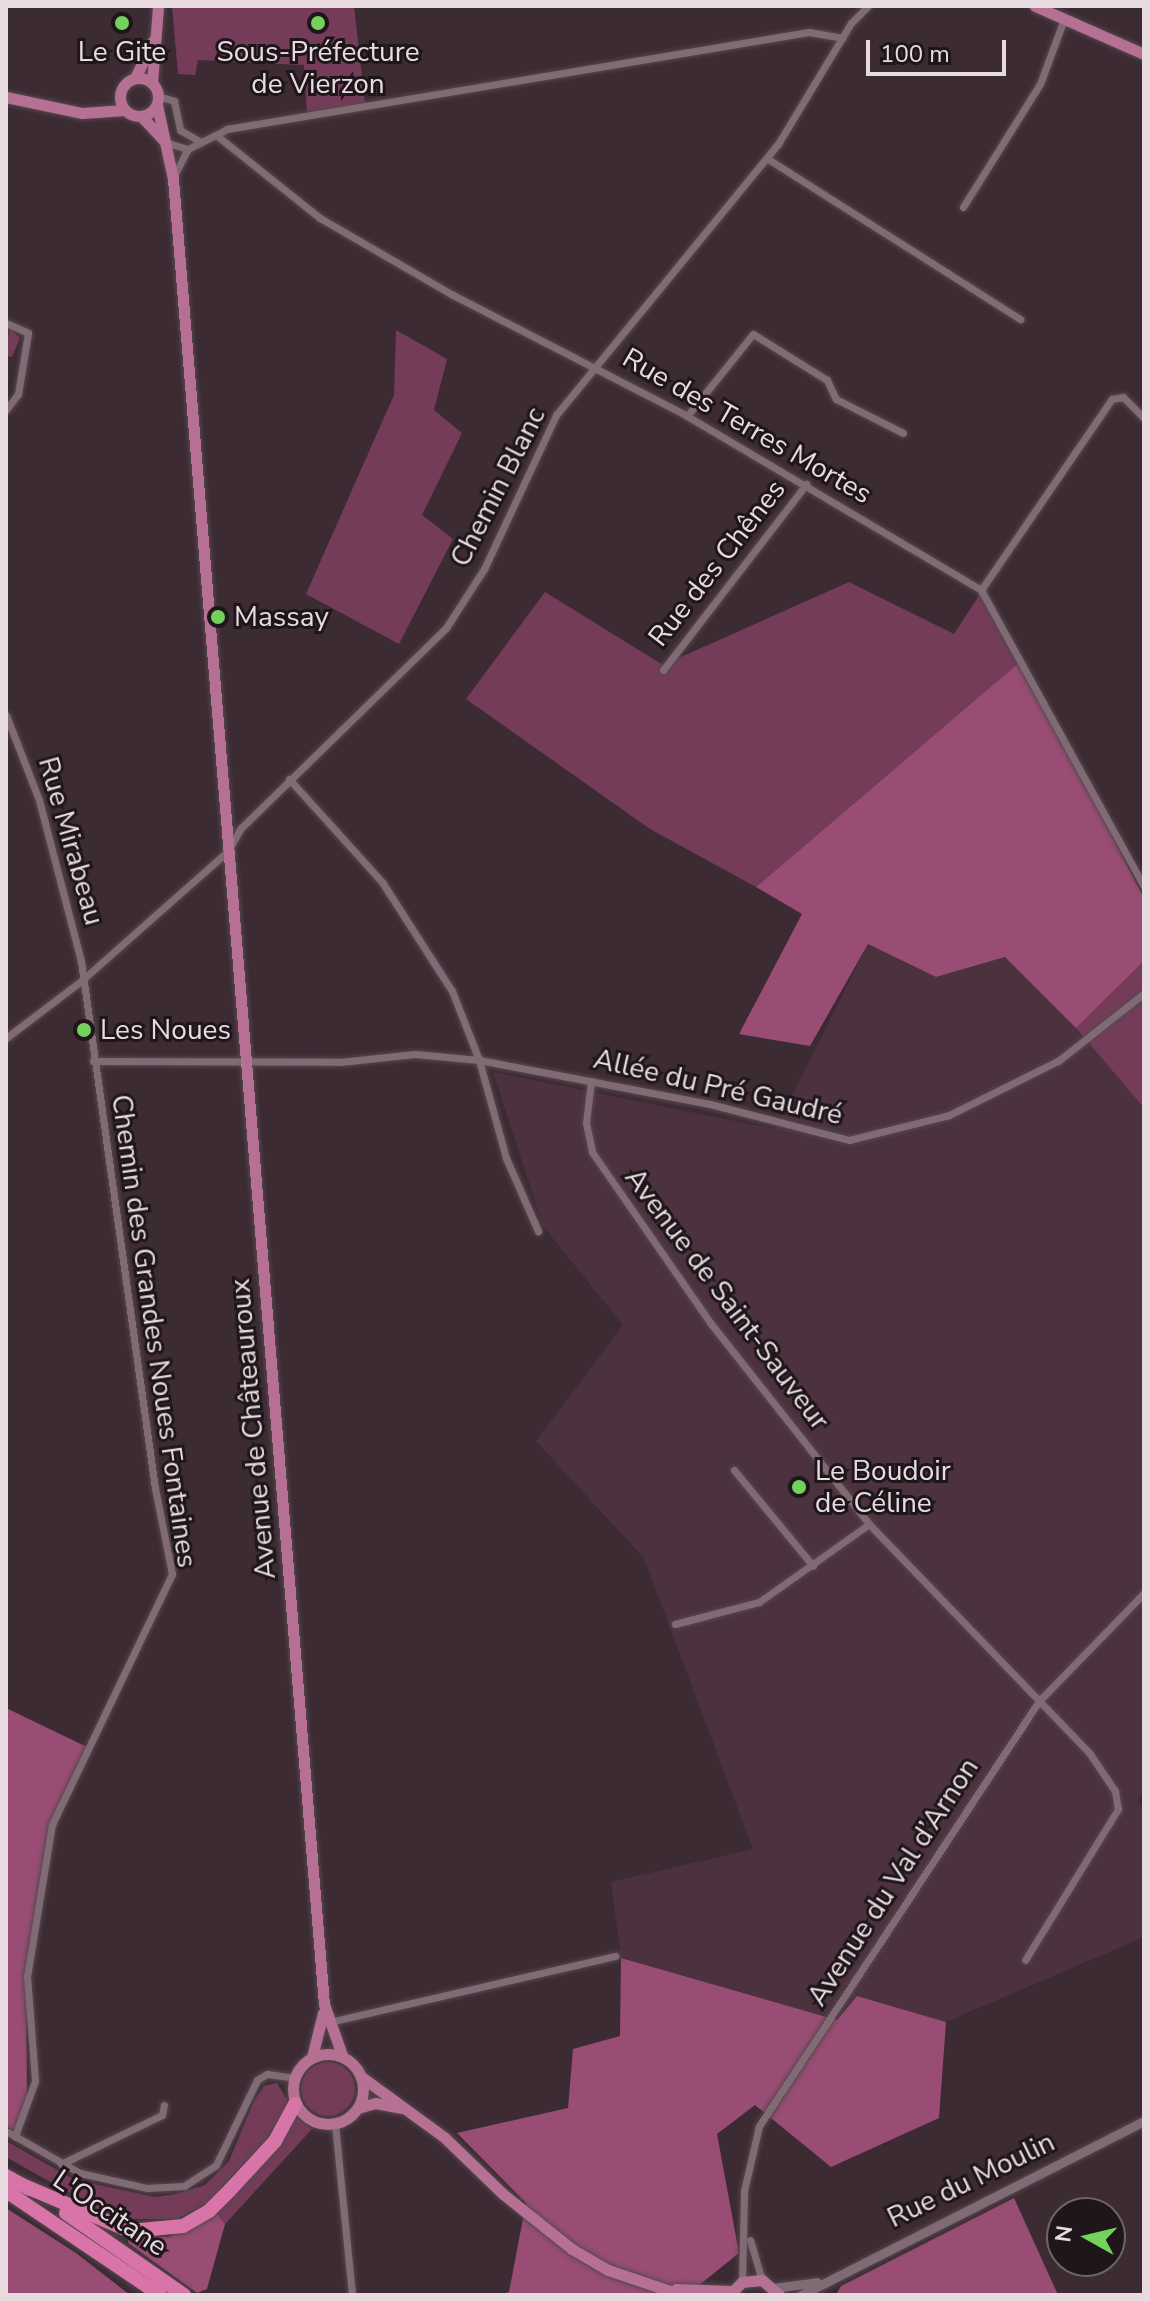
<!DOCTYPE html>
<html>
<head>
<meta charset="utf-8">
<style>
	body { margin:0 }
	#map { position:relative; width:1150px; height:2301px; overflow:hidden; background:#3d2b33; font-family:"Nunito Sans",sans-serif }
	div>[style] { position:absolute }
	[style*='--x'] { left:calc(var(--x)*1px); top:calc(var(--y)*1px); width:calc(var(--w)*1px); rotate:calc(var(--a)*1deg) }
	.built>* { inset:0; background:#4b323e }
	.green>* { inset:0; background:#753c59 }
	.round { border-radius:50% }
	.forest>* { inset:0; background:#994d74 }
	.roads { filter:drop-shadow(0 0 2px #56474e) drop-shadow(0 0 2px #56474e) }
	.minor>* { height:7px; margin:-3.5px; padding:0 3.5px; transform-origin:3.5px; border-radius:3.5px; background:#806b74 }
	.tertiary>* { height:9px; margin:-4.5px; padding:0 4.5px; transform-origin:4.5px; border-radius:4.5px; background:#806b74 }
	.primary>* { height:11px; margin:-5.5px; padding:0 5.5px; transform-origin:5.5px; border-radius:5.5px; background:#b57093 }
	.primary>.ring { margin:-5.5px; padding:0; box-sizing:content-box; background:none; border:11px solid #b57093; border-radius:50% }
	.motorway>* { height:14px; margin:-7px; padding:0 7px; transform-origin:7px; border-radius:7px; background:#d874a7 }
	.dots>* { width:22px; height:22px; translate:-50% -50%; box-sizing:border-box; border:4px solid #1e161a; border-radius:50% }
	span { translate:-50% -50%; white-space:nowrap; text-align:center; line-height:1.15; -webkit-text-stroke:6px #1e161a; paint-order:stroke }
	.poi-label { font-size:28px; color:#e7dbe0 }
	.left { translate:0 -50%; text-align:left }
	.street-label { font-size:28px; color:#e7dbe0 }
	.frame { position:absolute; inset:0; border:8px solid #e7dbe0; pointer-events:none }
	.north { position:absolute; left:1046px; top:2197px; width:80px; height:80px; box-sizing:border-box; background:#1e161a; border:2px solid #6e6569; border-radius:50%; rotate:278deg; font-size:22px; font-weight:700; line-height:32px; text-align:center; color:#e7dbe0 }
	.north::after { content:''; display:block; margin:auto; width:28px; height:36px; background:#74d25c; clip-path:polygon(50% 0,100% 100%,50% 72%,0 100%) }
	.scale { position:absolute; left:866px; top:40px; width:140px; height:36px; box-sizing:border-box; border:4px solid #e7dbe0; border-top:0; padding-left:10px; font-size:24px; line-height:28px; white-space:nowrap; color:#e7dbe0; -webkit-text-stroke:6px #1e161a; paint-order:stroke }
</style>
</head>
<body>
<div id="map">
	<div class="built">
		<i style="clip-path:polygon(868px 944px,936px 977px,1005px 957px,1076px 1028px,1144px 1108px,1144px 1792px,1137px 1801px,1144px 1809px,1144px 1937px,946px 2022px,857px 1996px,837px 2020px,621px 1958px,611px 1882px,753px 1849px,644px 1558px,536px 1441px,623px 1325px,543px 1226px,493px 1072px,775px 1129px)"></i>
	</div>
	<div class="green">
		<i style="clip-path:polygon(172px 6px,354px 6px,365px 103px,307px 114px,304px 65px,198px 60px,195px 75px,178px 74px)"></i>
		<i style="clip-path:polygon(9px 328px,20px 338px,12px 357px,6px 356px)"></i>
		<i style="clip-path:polygon(396px 330px,447px 359px,434px 410px,462px 433px,422px 515px,453px 539px,399px 644px,306px 594px,394px 395px)"></i>
		<i style="clip-path:polygon(849px 582px,954px 634px,982px 591px,1021px 661px,756px 887px,650px 829px,466px 699px,545px 592px,663px 665px)"></i>
		<i style="clip-path:polygon(1144px 961px,1144px 1108px,1076px 1028px)"></i>
		<i class="round" style="left:301px;top:2062px;width:54px;height:54px"></i>
		<i style="clip-path:polygon(277px 2083px,288px 2101px,268px 2137px,207px 2203px,177px 2219px,116px 2219px,6px 2157px,6px 2141px,75px 2180px,155px 2197px,176px 2194px,205px 2185px,229px 2161px,254px 2101px,264px 2086px)"></i>
		<i style="clip-path:polygon(296px 2116px,312px 2129px,225px 2224px,217px 2214px)"></i>
	</div>
	<div class="forest">
		<i style="clip-path:polygon(1021px 661px,1144px 898px,1144px 961px,1076px 1028px,1005px 957px,936px 977px,868px 944px,810px 1046px,739px 1034px,802px 914px,756px 887px)"></i>
		<i style="clip-path:polygon(6px 1708px,87px 1747px,55px 1830px,26px 1971px,27px 2093px,18px 2133px,6px 2126px)"></i>
		<i style="clip-path:polygon(621px 1958px,837px 2020px,857px 1996px,946px 2022px,939px 2118px,831px 2167px,755px 2105px,717px 2134px,739px 2253px,687px 2295px,498px 2295px,509px 2292px,526px 2203px,457px 2133px,568px 2108px,573px 2049px,620px 2036px)"></i>
		<i style="clip-path:polygon(1014px 2198px,1058px 2295px,836px 2295px,841px 2286px)"></i>
		<i style="clip-path:polygon(6px 2208px,76px 2253px,130px 2295px,6px 2295px)"></i>
		<i style="clip-path:polygon(217px 2214px,225px 2224px,207px 2289px,197px 2293px,128px 2243px,129px 2235px,168px 2237px)"></i>
	</div>
	<div class="roads">
		<div class="minor">
			<i style="--x:158;--y:96;--w:17;--a:17"></i>
			<i style="--x:174;--y:101;--w:30;--a:78"></i>
			<i style="--x:180;--y:130;--w:24;--a:30"></i>
			<i style="--x:216;--y:135;--w:13;--a:-29"></i>
			<i style="--x:227;--y:129;--w:590;--a:-9.46"></i>
			<i style="--x:809;--y:32;--w:34;--a:10"></i>
			<i style="--x:168;--y:143;--w:21;--a:17"></i>
			<i style="--x:768;--y:159;--w:299;--a:32.4"></i>
			<i style="--x:174;--y:176;--w:30;--a:-63"></i>
			<i style="--x:188;--y:149;--w:31;--a:-27"></i>
			<i style="--x:216;--y:135;--w:133;--a:38.6"></i>
			<i style="--x:320;--y:218;--w:154;--a:30.1"></i>
			<i style="--x:453;--y:295;--w:263;--a:27.3"></i>
			<i style="--x:687;--y:416;--w:342;--a:30.6"></i>
			<i style="--x:981;--y:590;--w:339;--a:61.2"></i>
			<i style="--x:963;--y:207;--w:145;--a:-58"></i>
			<i style="--x:1040;--y:84;--w:69;--a:-69.7"></i>
			<i style="--x:6;--y:323;--w:24;--a:24"></i>
			<i style="--x:28;--y:333;--w:62;--a:99.3"></i>
			<i style="--x:18;--y:394;--w:20;--a:127"></i>
			<i style="--x:687;--y:416;--w:105;--a:-51.2"></i>
			<i style="--x:753;--y:334;--w:87;--a:31.9"></i>
			<i style="--x:827;--y:380;--w:21;--a:65"></i>
			<i style="--x:836;--y:399;--w:75;--a:26.9"></i>
			<i style="--x:981;--y:590;--w:232;--a:-55.6"></i>
			<i style="--x:1112;--y:399;--w:11;--a:-10"></i>
			<i style="--x:1123;--y:397;--w:30;--a:45"></i>
			<i style="--x:663;--y:670;--w:235;--a:-52.4"></i>
			<i style="--x:6;--y:715;--w:91;--a:68.8"></i>
			<i style="--x:39;--y:800;--w:166;--a:75.4"></i>
			<i style="--x:81;--y:961;--w:532;--a:82.01"></i>
			<i style="--x:155;--y:1488;--w:88;--a:78.8"></i>
			<i style="--x:172;--y:1574;--w:277;--a:115.6"></i>
			<i style="--x:52;--y:1824;--w:154;--a:99.3"></i>
			<i style="--x:27;--y:1976;--w:105;--a:85.6"></i>
			<i style="--x:35;--y:2081;--w:59;--a:110"></i>
			<i style="--x:289;--y:779;--w:139;--a:47.9"></i>
			<i style="--x:382;--y:882;--w:130;--a:57.3"></i>
			<i style="--x:452;--y:991;--w:74;--a:68.6"></i>
			<i style="--x:479;--y:1060;--w:102;--a:74.6"></i>
			<i style="--x:506;--y:1158;--w:80;--a:66.3"></i>
			<i style="--x:6;--y:1038;--w:94;--a:-37.2"></i>
			<i style="--x:81;--y:981;--w:196;--a:-41.5"></i>
			<i style="--x:228;--y:851;--w:26;--a:-61"></i>
			<i style="--x:241;--y:828;--w:286;--a:-44.3"></i>
			<i style="--x:446;--y:628;--w:70;--a:-57.2"></i>
			<i style="--x:484;--y:569;--w:170;--a:-64.9"></i>
			<i style="--x:556;--y:415;--w:350;--a:-50.7"></i>
			<i style="--x:778;--y:144;--w:141;--a:-58.9"></i>
			<i style="--x:851;--y:23;--w:24;--a:-45"></i>
			<i style="--x:93;--y:1061;--w:247;--a:0.2"></i>
			<i style="--x:340;--y:1062;--w:75;--a:-6.1"></i>
			<i style="--x:415;--y:1054;--w:64;--a:5.4"></i>
			<i style="--x:479;--y:1060;--w:235;--a:10.8"></i>
			<i style="--x:710;--y:1104;--w:144;--a:14.5"></i>
			<i style="--x:849;--y:1140;--w:103;--a:-14"></i>
			<i style="--x:949;--y:1115;--w:122;--a:-26.4"></i>
			<i style="--x:1058;--y:1061;--w:110;--a:-38.3"></i>
			<i style="--x:591;--y:1081;--w:42;--a:96.8"></i>
			<i style="--x:586;--y:1123;--w:30;--a:78"></i>
			<i style="--x:592;--y:1152;--w:211;--a:55.3"></i>
			<i style="--x:712;--y:1325;--w:253;--a:51.7"></i>
			<i style="--x:869;--y:1524;--w:319;--a:46.1"></i>
			<i style="--x:1090;--y:1754;--w:45;--a:56"></i>
			<i style="--x:1115;--y:1791;--w:18;--a:81"></i>
			<i style="--x:1118;--y:1809;--w:177;--a:121.6"></i>
			<i style="--x:734;--y:1470;--w:124;--a:50.5"></i>
			<i style="--x:675;--y:1624;--w:87;--a:-14.7"></i>
			<i style="--x:759;--y:1602;--w:135;--a:-35.3"></i>
			<i style="--x:329;--y:2022;--w:294;--a:-13"></i>
			<i style="--x:335;--y:2124;--w:172;--a:84.3"></i>
			<i style="--x:6;--y:2131;--w:85;--a:29.6"></i>
			<i style="--x:80;--y:2173;--w:69;--a:12.6"></i>
			<i style="--x:147;--y:2188;--w:37;--a:-3"></i>
			<i style="--x:184;--y:2186;--w:38;--a:-33"></i>
			<i style="--x:216;--y:2165;--w:94;--a:-64.2"></i>
			<i style="--x:257;--y:2080;--w:12;--a:-31"></i>
			<i style="--x:267;--y:2074;--w:28;--a:8"></i>
			<i style="--x:61;--y:2164;--w:112;--a:-25.9"></i>
			<i style="--x:162;--y:2115;--w:10;--a:-79"></i>
			<i style="--x:750;--y:2240;--w:42;--a:73.3"></i>
			<i style="--x:742;--y:2282;--w:91;--a:-88.7"></i>
			<i style="--x:744;--y:2191;--w:67;--a:-77"></i>
			<i style="--x:759;--y:2126;--w:509;--a:-56.62"></i>
			<i style="--x:1039;--y:1701;--w:151;--a:-45.8"></i>
		</div>
		<div class="tertiary">
			<i style="--x:774;--y:2288;--w:43;--a:-7.9"></i>
			<i style="--x:801;--y:2295;--w:385;--a:-26.9"></i>
		</div>
		<div class="primary">
			<i style="--x:1035;--y:6;--w:119;--a:23.8"></i>
			<i style="--x:135;--y:78;--w:41;--a:-64.1"></i>
			<i class="ring" style="left:120px;top:78px;width:27px;height:27px"></i>
			<i style="--x:152;--y:83;--w:77;--a:-85.5"></i>
			<i style="--x:6;--y:97;--w:78;--a:11.9"></i>
			<i style="--x:82;--y:113;--w:43;--a:-4"></i>
			<i style="--x:157;--y:105;--w:76;--a:77.8"></i>
			<i style="--x:173;--y:179;--w:1831;--a:85.27"></i>
			<i style="--x:324;--y:2004;--w:54;--a:70.6"></i>
			<i style="--x:141;--y:116;--w:35;--a:47"></i>
			<i class="ring" style="left:293px;top:2054px;width:59px;height:59px"></i>
			<i style="--x:312;--y:2057;--w:45;--a:-76"></i>
			<i style="--x:363;--y:2078;--w:100;--a:36.1"></i>
			<i style="--x:444;--y:2137;--w:82;--a:44"></i>
			<i style="--x:503;--y:2194;--w:88;--a:38.6"></i>
			<i style="--x:572;--y:2249;--w:42;--a:30.3"></i>
			<i style="--x:608;--y:2270;--w:78;--a:18.7"></i>
			<i style="--x:358;--y:2108;--w:18;--a:-16"></i>
			<i style="--x:375;--y:2103;--w:26;--a:11"></i>
			<i style="--x:676;--y:2289;--w:55;--a:2.1"></i>
			<i style="--x:730;--y:2294;--w:17;--a:-45"></i>
			<i style="--x:742;--y:2282;--w:20;--a:-6"></i>
			<i style="--x:762;--y:2280;--w:23;--a:41"></i>
		</div>
		<div class="motorway">
			<i style="--x:6;--y:2176;--w:26;--a:29"></i>
			<i style="--x:22;--y:2185;--w:117;--a:23.1"></i>
			<i style="--x:130;--y:2231;--w:53;--a:-5.4"></i>
			<i style="--x:183;--y:2226;--w:30;--a:-30"></i>
			<i style="--x:209;--y:2211;--w:30;--a:-45"></i>
			<i style="--x:230;--y:2190;--w:67;--a:-47.4"></i>
			<i style="--x:275;--y:2141;--w:42;--a:-61.6"></i>
			<i style="--x:6;--y:2191;--w:186;--a:34"></i>
			<i style="--x:66;--y:2213;--w:144;--a:34.8"></i>
		</div>
	</div>
	<div class="dots">
		<i style="left:122px;top:23px;background:#74d25c"></i>
		<i style="left:318px;top:23px;background:#74d25c"></i>
		<i style="left:218px;top:617px;background:#74d25c"></i>
		<i style="left:84px;top:1030px;background:#74d25c"></i>
		<i style="left:799px;top:1487px;background:#74d25c"></i>
	</div>
	<div class="poi-label">
		<span style="left:122px;top:52px">Le Gite</span>
		<span style="left:318px;top:68px">Sous-Préfecture<br>de Vierzon</span>
		<span class="left" style="left:234px;top:617px">Massay</span>
		<span class="left" style="left:100px;top:1030px">Les Noues</span>
		<span class="left" style="left:815px;top:1487px">Le Boudoir<br>de Céline</span>
	</div>
	<div class="street-label">
		<span style="left:747px;top:426px;rotate:30deg">Rue des Terres Mortes</span>
		<span style="left:498px;top:487px;rotate:-63deg">Chemin Blanc</span>
		<span style="left:717px;top:563px;rotate:-52deg">Rue des Chênes</span>
		<span style="left:71px;top:841px;rotate:74deg">Rue Mirabeau</span>
		<span style="left:718px;top:1087px;rotate:13deg">Allée du Pré Gaudré</span>
		<span style="left:727px;top:1299px;rotate:53deg">Avenue de Saint-Sauveur</span>
		<span style="left:154px;top:1331px;rotate:82deg">Chemin des Grandes Noues Fontaines</span>
		<span style="left:253px;top:1429px;rotate:-95deg">Avenue de Châteauroux</span>
		<span style="left:893px;top:1882px;rotate:-57deg">Avenue du Val d’Arnon</span>
		<span style="left:971px;top:2180px;rotate:-26deg">Rue du Moulin</span>
		<span style="left:110px;top:2213px;rotate:34deg">L'Occitane</span>
	</div>
	<div class="frame"></div>
	<div class="north">N</div>
	<div class="scale">100 m</div>
</div>
</body>
</html>
